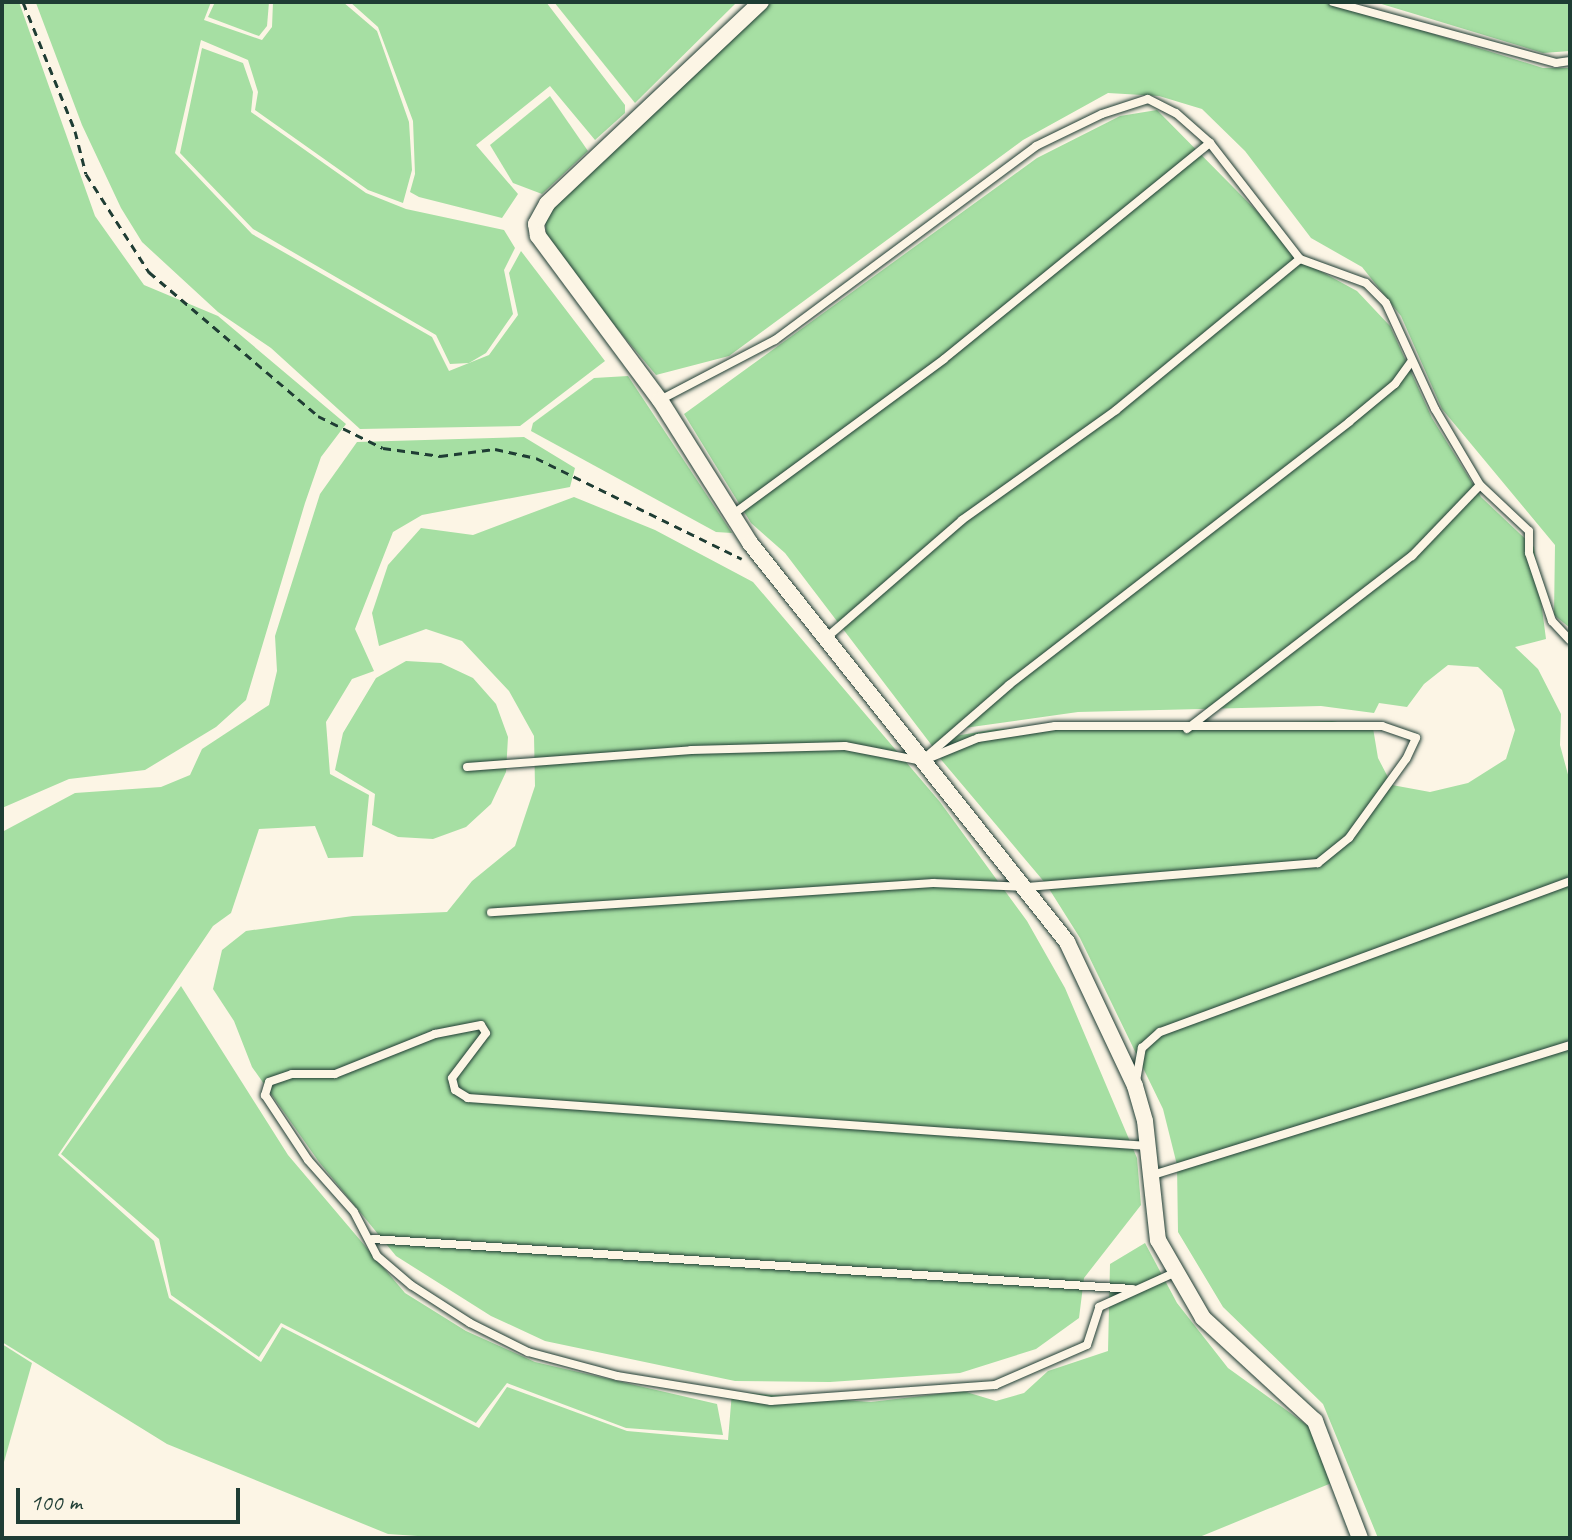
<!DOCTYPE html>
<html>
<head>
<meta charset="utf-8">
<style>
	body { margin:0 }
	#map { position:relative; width:1572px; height:1540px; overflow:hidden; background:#fcf5e5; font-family:Caveat,sans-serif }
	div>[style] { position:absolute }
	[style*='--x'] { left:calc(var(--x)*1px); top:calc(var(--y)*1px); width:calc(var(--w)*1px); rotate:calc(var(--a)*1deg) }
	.green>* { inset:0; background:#a6dfa3 }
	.path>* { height:3px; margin-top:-1.5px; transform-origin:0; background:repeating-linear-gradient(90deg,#1f3d34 0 8px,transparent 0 14px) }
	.roads { filter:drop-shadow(0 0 2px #1f3d34) drop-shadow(0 0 2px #1f3d34) }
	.service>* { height:8px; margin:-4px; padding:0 4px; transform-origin:4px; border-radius:4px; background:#fcf5e5 }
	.minor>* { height:16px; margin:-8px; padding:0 8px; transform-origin:8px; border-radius:8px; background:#fcf5e5 }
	span { translate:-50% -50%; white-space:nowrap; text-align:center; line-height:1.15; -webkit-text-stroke:6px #fcf5e5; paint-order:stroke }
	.frame { position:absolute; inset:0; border:4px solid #1f3d34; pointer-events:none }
	.scale { position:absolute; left:16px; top:1488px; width:224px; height:36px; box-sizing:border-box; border:4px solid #1f3d34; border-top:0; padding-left:10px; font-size:24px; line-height:28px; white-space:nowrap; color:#1f3d34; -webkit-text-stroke:6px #fcf5e5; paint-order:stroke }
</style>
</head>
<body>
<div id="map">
	<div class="green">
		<i style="clip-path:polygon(2px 2px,19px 2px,95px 216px,144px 285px,218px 316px,346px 424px,321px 457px,305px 503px,246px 700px,216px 727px,145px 770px,69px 779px,2px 808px)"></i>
		<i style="clip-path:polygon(211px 2px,204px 20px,262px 40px,272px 27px,273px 2px,343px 2px,377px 31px,409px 122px,412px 170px,403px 203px,368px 190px,255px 110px,258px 92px,248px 60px,201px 40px,175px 153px,252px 234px,432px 337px,449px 371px,489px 355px,518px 315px,509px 273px,521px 251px,605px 361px,520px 426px,360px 429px,271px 348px,218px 312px,142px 242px,121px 208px,82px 125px,36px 3px)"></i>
		<i style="clip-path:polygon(215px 2px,269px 2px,267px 26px,259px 36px,208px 17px)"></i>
		<i style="clip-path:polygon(350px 2px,546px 2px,625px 105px,625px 113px,595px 140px,550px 86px,476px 145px,518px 194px,502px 218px,419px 197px,410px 192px,415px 174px,413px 121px,378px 27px)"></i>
		<i style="clip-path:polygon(554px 2px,737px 2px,635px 103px)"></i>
		<i style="clip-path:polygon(766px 2px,1331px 2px,1543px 68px,1570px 68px,1570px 628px,1554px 615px,1555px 545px,1442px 409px,1401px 316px,1362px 267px,1311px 238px,1245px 151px,1202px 109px,1159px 96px,1108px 93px,1023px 140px,729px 356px,656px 375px,547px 245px,545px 212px)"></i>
		<i style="clip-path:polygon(1375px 2px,1570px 2px,1570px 51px,1543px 53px)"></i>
		<i style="clip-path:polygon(202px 48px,243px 63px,253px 92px,251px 112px,366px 193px,406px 209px,504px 230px,515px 248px,504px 270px,513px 314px,486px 353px,469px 363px,450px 364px,436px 335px,253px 229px,180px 153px)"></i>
		<i style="clip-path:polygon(550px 96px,588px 151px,542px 194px,513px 183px,490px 145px)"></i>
		<i style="clip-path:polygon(1157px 110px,1311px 266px,1357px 291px,1390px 326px,1432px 418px,1481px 497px,1534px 547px,1546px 639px,1515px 647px,1538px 669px,1561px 714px,1560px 745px,1570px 782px,1570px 1538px,1378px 1538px,1323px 1404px,1223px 1307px,1178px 1232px,1177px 1165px,1163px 1109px,1080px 938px,1046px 884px,938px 756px,955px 736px,997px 729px,1332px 721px,1373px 728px,1378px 758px,1392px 785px,1430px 792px,1468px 783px,1506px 759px,1515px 730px,1502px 690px,1478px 667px,1448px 665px,1424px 684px,1407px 707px,1379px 703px,1374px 713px,1321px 706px,1078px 712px,957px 729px,933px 747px,785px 553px,751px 523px,684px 414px,1037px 158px,1120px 116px)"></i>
		<i style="clip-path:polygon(628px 376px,732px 533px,716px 532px,531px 431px,533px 423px,594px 378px)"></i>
		<i style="clip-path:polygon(524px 437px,575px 468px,570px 487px,422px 515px,393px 532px,355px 629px,374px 671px,352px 679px,326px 722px,330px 774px,369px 795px,363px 857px,328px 858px,315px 826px,259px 829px,231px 913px,213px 926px,58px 1155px,154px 1241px,169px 1298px,261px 1362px,282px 1327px,479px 1428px,507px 1387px,627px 1431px,728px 1440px,732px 1392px,871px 1402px,963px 1391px,996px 1401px,1024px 1393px,1048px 1371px,1108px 1351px,1110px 1264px,1145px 1243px,1177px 1303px,1228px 1368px,1311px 1428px,1334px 1482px,1197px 1538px,447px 1538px,388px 1534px,167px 1444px,2px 1342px,2px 832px,75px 793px,161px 787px,190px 775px,202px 749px,269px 705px,277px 671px,275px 636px,320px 494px,357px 442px)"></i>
		<i style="clip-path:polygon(574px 497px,655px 530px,753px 582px,940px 802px,1027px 921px,1065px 988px,1137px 1158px,1141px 1205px,1084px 1278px,1079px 1318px,1036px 1349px,960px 1373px,830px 1382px,735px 1381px,545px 1341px,491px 1316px,396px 1256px,319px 1162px,252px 1067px,234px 1021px,213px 989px,222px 950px,246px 931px,353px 916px,447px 912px,472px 881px,515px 846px,535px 786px,534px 736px,509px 691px,462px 641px,426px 629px,379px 646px,372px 613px,388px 565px,421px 528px,473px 535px)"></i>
		<i style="clip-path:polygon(406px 661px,441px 663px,473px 678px,496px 704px,508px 737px,506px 772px,491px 804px,466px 827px,433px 839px,398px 837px,372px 825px,375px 794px,335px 770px,343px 733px,376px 678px)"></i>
		<i style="clip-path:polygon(181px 986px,288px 1155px,405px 1293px,466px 1331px,535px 1362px,717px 1404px,723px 1435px,626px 1428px,507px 1383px,476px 1423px,281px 1323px,259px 1357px,171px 1295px,159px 1239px,61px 1154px)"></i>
		<i style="clip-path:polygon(2px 1344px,32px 1363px,2px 1469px)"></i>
	</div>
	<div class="path">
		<i style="--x:23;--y:2;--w:139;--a:68"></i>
		<i style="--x:75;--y:131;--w:44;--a:75.7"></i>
		<i style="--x:86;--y:174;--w:117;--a:57.3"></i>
		<i style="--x:149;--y:272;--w:222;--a:40.4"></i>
		<i style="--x:318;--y:416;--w:72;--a:26.2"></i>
		<i style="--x:383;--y:448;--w:58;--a:8"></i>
		<i style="--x:440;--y:456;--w:55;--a:-7.3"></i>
		<i style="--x:495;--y:449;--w:42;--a:12.4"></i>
		<i style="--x:536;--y:458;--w:229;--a:26.1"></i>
	</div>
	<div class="roads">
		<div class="service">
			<i style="--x:1333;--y:2;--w:231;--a:15.3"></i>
			<i style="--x:1556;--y:63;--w:14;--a:-8"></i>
			<i style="--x:660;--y:400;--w:130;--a:-27.6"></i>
			<i style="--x:775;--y:340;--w:325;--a:-36.6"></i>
			<i style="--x:1036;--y:146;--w:73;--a:-25.9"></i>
			<i style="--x:1102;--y:114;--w:48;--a:-18.1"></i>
			<i style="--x:1148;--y:99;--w:31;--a:27"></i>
			<i style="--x:1176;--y:113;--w:45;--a:41.4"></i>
			<i style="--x:1210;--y:143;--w:147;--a:52.2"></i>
			<i style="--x:1300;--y:259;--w:70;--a:20"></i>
			<i style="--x:1366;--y:283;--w:28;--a:45"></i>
			<i style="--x:1386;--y:303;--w:117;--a:65.2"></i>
			<i style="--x:1435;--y:409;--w:88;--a:59.4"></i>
			<i style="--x:1480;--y:485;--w:67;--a:43.2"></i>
			<i style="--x:1529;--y:531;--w:22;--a:90"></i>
			<i style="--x:1529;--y:553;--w:72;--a:71.3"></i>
			<i style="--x:1552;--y:621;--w:26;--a:47"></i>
			<i style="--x:732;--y:515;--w:263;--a:-36.3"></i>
			<i style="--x:944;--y:359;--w:343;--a:-39.1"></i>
			<i style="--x:826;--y:638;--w:180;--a:-40.9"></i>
			<i style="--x:962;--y:520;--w:189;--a:-35.5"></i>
			<i style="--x:1116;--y:410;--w:238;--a:-39.4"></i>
			<i style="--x:1187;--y:729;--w:284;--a:-37.6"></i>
			<i style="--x:1412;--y:556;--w:98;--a:-46.2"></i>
			<i style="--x:926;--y:757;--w:110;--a:-40.9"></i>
			<i style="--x:1009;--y:685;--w:430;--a:-37.7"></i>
			<i style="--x:1349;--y:422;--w:60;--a:-39.6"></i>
			<i style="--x:1395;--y:384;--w:27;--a:-54"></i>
			<i style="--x:467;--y:767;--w:225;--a:-4.3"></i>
			<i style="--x:691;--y:750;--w:154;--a:-1.5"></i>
			<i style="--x:845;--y:746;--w:78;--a:11"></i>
			<i style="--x:922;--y:761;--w:61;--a:-22.3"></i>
			<i style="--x:978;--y:738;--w:78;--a:-8.9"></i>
			<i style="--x:1055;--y:726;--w:327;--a:0"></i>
			<i style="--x:1382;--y:726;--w:36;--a:19"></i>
			<i style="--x:1416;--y:738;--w:23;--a:115"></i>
			<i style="--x:1406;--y:759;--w:97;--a:125.8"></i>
			<i style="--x:1349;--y:838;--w:40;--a:141"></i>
			<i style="--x:1318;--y:863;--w:292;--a:175.3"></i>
			<i style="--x:1027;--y:887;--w:94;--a:-177.6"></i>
			<i style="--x:933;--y:883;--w:443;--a:176.2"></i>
			<i style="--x:1136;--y:1081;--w:34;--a:-80"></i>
			<i style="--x:1142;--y:1048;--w:24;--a:-42"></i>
			<i style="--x:1160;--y:1032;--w:437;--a:-20.2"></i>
			<i style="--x:1148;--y:1146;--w:682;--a:-175.96"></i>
			<i style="--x:468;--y:1098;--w:15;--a:-148"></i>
			<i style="--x:455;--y:1090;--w:12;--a:-104"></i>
			<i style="--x:452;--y:1078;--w:56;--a:-52.9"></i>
			<i style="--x:486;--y:1033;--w:9;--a:-122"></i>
			<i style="--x:481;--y:1025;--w:47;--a:168.9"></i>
			<i style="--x:435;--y:1034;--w:108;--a:158.2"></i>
			<i style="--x:335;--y:1074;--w:43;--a:180"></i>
			<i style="--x:292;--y:1074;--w:24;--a:161"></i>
			<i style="--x:269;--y:1082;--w:14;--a:107"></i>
			<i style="--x:265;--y:1095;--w:78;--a:56.5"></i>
			<i style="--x:308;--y:1160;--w:69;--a:48.5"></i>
			<i style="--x:354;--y:1212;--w:50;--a:62.4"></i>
			<i style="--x:377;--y:1256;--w:45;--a:40.5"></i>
			<i style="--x:411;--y:1285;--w:70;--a:32.8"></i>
			<i style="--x:470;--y:1323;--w:65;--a:26.6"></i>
			<i style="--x:528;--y:1352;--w:92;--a:15.1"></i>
			<i style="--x:617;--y:1376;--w:156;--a:9.2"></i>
			<i style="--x:771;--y:1401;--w:225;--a:-4.1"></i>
			<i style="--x:995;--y:1385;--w:100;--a:-23.5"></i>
			<i style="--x:1087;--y:1345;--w:40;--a:-72"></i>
			<i style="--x:1099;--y:1307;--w:85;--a:-24.4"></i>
			<i style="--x:1153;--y:1175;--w:437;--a:-17.3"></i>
			<i style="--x:372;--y:1239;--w:762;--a:3.76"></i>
		</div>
		<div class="minor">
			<i style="--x:761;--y:2;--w:294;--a:136.7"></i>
			<i style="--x:547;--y:204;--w:23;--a:119"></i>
			<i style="--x:536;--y:224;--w:12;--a:81"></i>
			<i style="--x:538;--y:236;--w:204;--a:53.4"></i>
			<i style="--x:660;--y:400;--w:169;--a:57.8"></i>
			<i style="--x:750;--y:543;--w:510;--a:51.53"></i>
			<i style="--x:1067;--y:942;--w:159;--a:64.7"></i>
			<i style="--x:1135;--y:1086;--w:36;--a:74"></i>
			<i style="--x:1145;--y:1121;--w:120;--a:83.8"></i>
			<i style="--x:1158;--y:1240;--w:90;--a:60"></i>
			<i style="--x:1203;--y:1318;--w:152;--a:42.6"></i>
			<i style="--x:1315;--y:1421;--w:125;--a:69"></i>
		</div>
	</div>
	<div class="frame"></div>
	<div class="scale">100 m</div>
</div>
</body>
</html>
